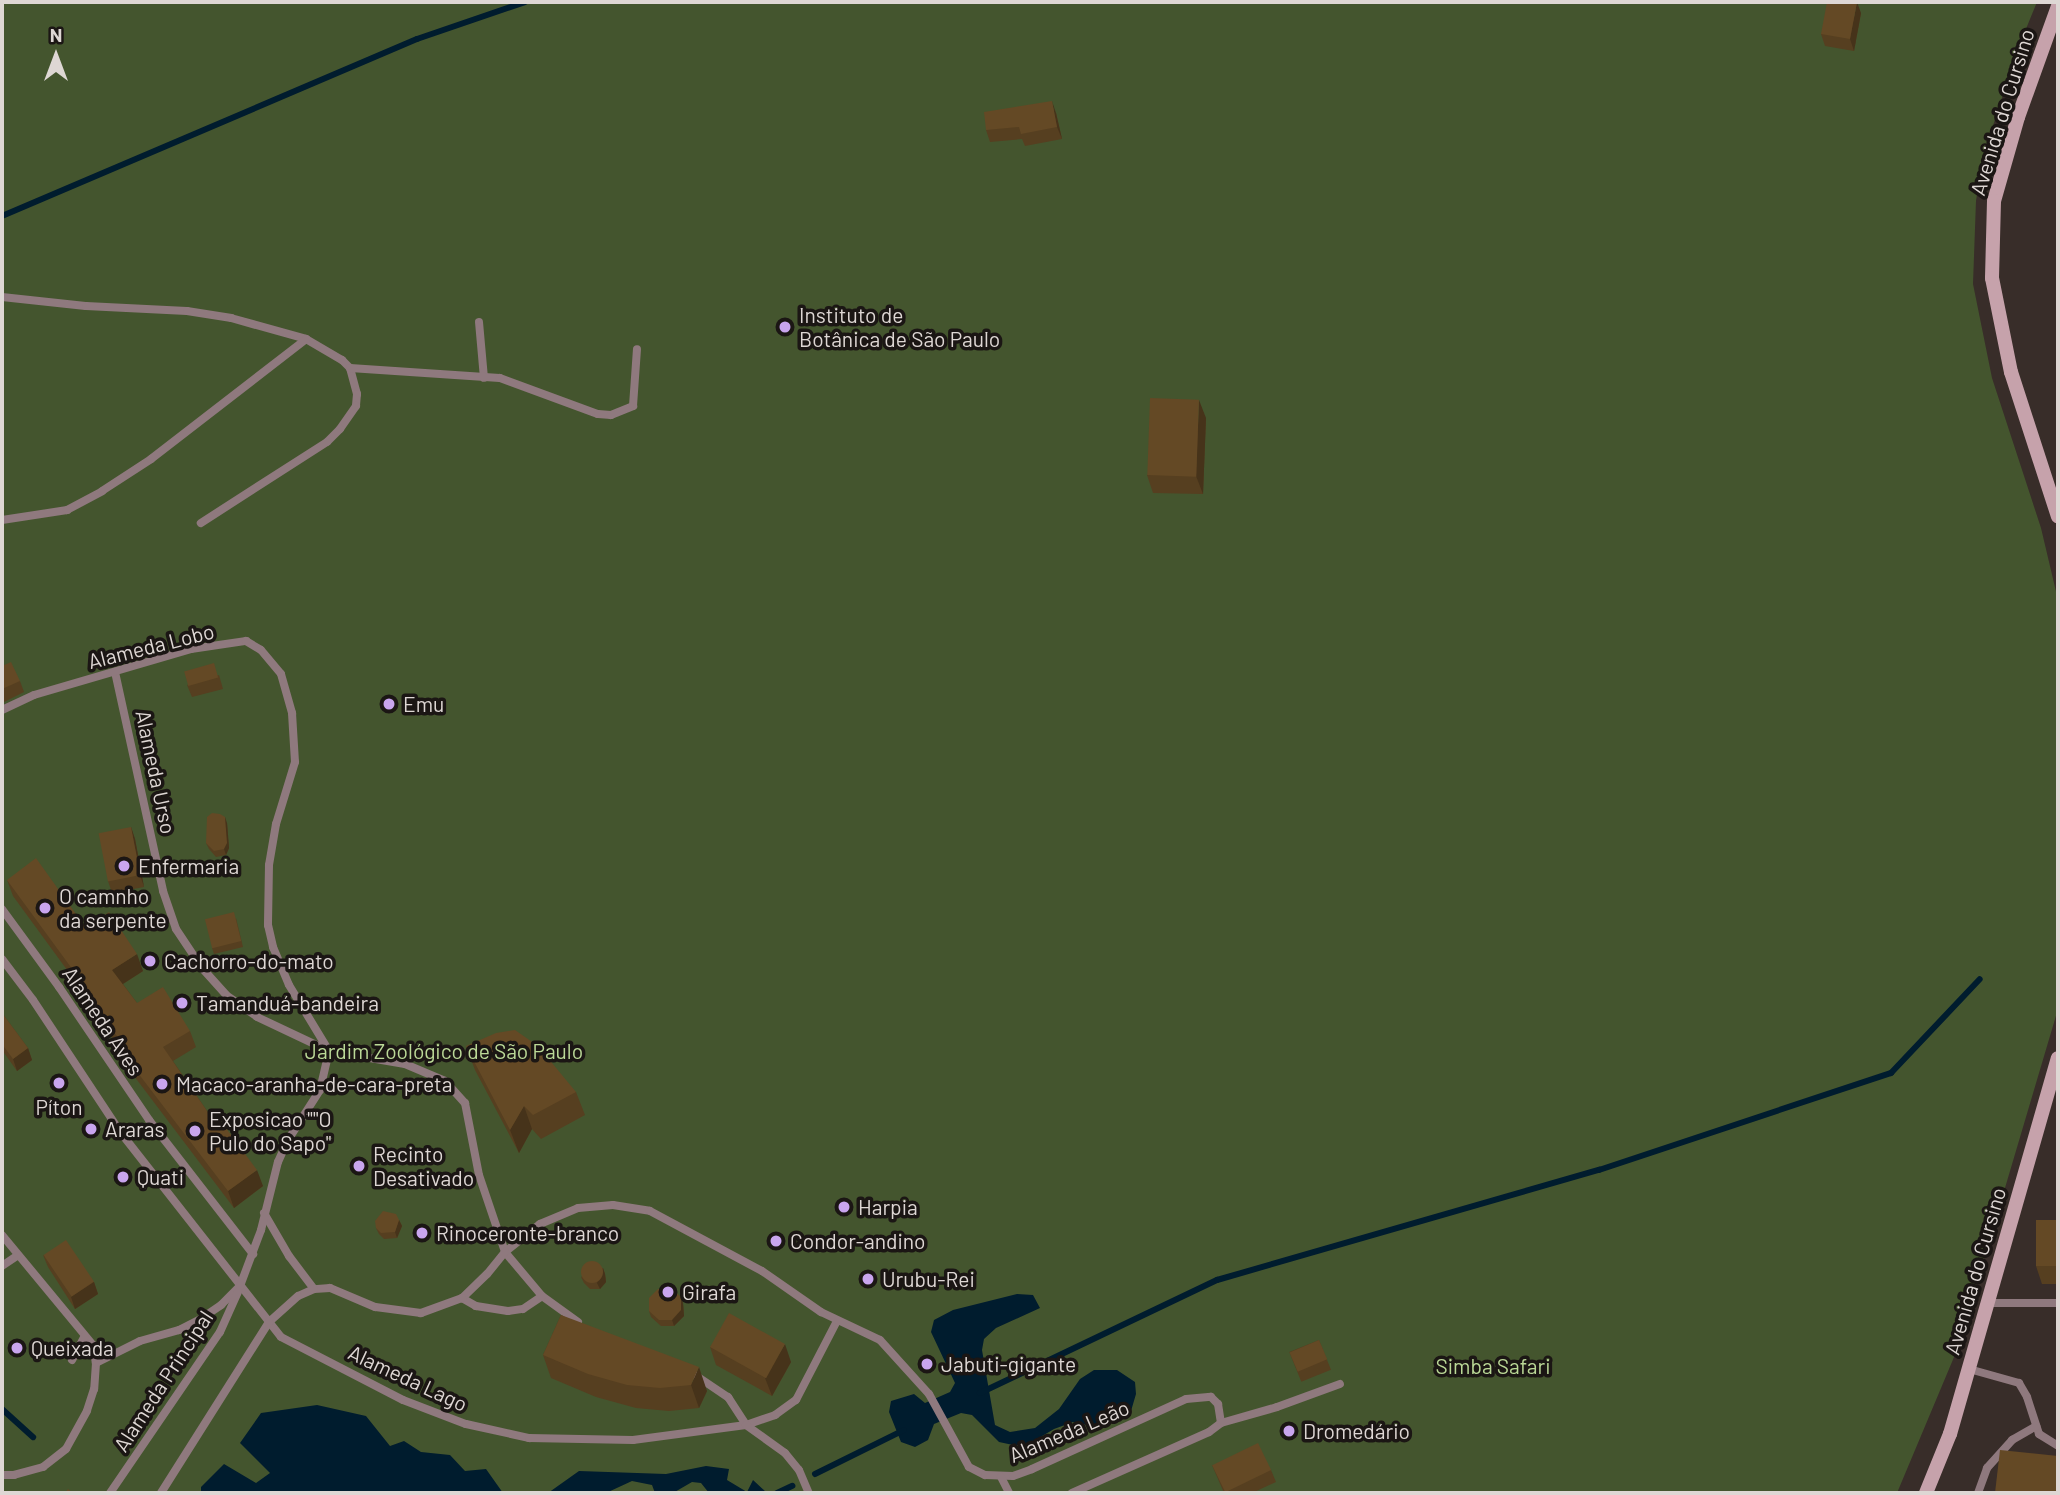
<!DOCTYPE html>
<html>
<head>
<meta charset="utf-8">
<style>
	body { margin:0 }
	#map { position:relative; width:2060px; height:1495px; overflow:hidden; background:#382d29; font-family:Barlow,sans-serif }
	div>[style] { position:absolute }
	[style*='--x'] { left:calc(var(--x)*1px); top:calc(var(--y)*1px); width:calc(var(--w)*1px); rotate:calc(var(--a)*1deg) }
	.green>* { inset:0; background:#44552e }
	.water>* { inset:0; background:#001c2e }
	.stream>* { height:6px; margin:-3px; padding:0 3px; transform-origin:3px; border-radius:3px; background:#001c2e }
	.service>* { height:8px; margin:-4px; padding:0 4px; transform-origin:4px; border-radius:4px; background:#8f797e }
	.secondary>* { height:14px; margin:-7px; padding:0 7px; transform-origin:7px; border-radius:7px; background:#c6a2ab }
	.wall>* { inset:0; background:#563f20; transform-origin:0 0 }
	.shaded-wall>* { inset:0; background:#46331a }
	.building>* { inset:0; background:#644925; transform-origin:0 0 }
	.round { border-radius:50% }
	.dots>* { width:19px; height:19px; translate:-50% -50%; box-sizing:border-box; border:4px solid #1b1614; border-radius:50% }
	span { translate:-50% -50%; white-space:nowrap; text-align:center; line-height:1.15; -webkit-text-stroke:7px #1b1614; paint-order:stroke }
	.street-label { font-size:21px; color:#ded7d4 }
	.poi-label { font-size:21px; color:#ded7d4 }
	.left { translate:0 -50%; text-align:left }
	.park-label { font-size:21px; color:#bbd997 }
	.frame { position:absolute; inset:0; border:4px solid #ded7d4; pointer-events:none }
	.north { position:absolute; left:21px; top:21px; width:70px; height:70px; -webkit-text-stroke:5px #1b1614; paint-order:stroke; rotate:0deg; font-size:19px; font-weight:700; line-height:28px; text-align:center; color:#ded7d4 }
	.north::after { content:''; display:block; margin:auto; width:24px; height:32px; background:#ded7d4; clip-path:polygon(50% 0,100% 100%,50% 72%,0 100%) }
</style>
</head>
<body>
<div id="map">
	<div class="green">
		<i style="clip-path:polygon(2px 2px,2037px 2px,2017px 51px,1983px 157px,1976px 201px,1973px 284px,1992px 378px,2041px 528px,2058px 600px,2058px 1009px,1957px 1350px,1897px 1493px,2px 1493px)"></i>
	</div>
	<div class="water">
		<i style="clip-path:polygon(1017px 1294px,1033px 1295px,1040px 1308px,996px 1328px,984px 1339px,982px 1350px,995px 1425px,1010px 1432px,1035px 1428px,1059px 1409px,1080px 1379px,1094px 1370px,1117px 1370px,1135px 1382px,1136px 1394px,1131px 1411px,1097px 1427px,1073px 1422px,1054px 1429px,1027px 1445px,1013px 1445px,999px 1442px,972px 1415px,961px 1413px,934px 1424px,928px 1440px,915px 1447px,901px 1442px,889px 1412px,891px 1401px,914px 1394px,925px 1403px,950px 1392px,955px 1383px,931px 1332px,934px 1320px,953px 1310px)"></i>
		<i style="clip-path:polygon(317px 1405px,366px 1416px,390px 1446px,404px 1441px,421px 1452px,450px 1455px,465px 1471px,486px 1469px,503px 1493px,201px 1493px,201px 1487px,224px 1464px,256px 1483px,270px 1473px,240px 1443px,261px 1413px)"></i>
		<i style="clip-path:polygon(706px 1466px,729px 1469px,727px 1480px,747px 1492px,753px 1480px,767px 1493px,709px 1493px,701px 1483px,692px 1482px,673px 1493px,655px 1493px,652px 1485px,632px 1481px,606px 1493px,548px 1493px,579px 1471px,666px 1474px)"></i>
	</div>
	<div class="stream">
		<i style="--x:2;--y:216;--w:451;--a:-23.1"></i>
		<i style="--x:417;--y:39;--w:114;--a:-18.9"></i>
		<i style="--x:980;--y:1393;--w:263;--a:-25.5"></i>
		<i style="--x:1217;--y:1280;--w:398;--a:-16.1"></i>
		<i style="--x:1599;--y:1170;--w:308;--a:-18.4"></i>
		<i style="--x:1891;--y:1073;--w:129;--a:-46.6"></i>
		<i style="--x:2;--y:1409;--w:42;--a:42.1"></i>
		<i style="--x:815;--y:1474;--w:99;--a:-26.3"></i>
		<i style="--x:777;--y:1493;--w:17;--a:-25"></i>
	</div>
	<div class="service">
		<i style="--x:2;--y:297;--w:84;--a:6.1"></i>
		<i style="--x:86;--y:306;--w:101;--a:2.8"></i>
		<i style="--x:187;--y:311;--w:45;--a:9"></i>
		<i style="--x:231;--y:318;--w:78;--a:15.6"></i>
		<i style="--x:306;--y:339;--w:42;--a:30.3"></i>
		<i style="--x:342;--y:360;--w:11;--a:45"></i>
		<i style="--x:350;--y:368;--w:27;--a:75"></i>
		<i style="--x:357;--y:394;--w:12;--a:95"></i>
		<i style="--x:356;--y:406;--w:28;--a:125"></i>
		<i style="--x:340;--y:429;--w:18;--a:135"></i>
		<i style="--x:327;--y:442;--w:150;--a:147.3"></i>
		<i style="--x:479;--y:322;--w:56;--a:84.9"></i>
		<i style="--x:350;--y:368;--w:150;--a:3.8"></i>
		<i style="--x:500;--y:378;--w:104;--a:20.2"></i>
		<i style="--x:598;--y:414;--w:13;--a:4"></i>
		<i style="--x:611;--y:415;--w:24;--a:-22"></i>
		<i style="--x:633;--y:406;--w:57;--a:-86"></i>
		<i style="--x:2;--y:520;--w:66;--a:-8.7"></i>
		<i style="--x:67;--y:510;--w:40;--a:-28"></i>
		<i style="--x:102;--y:491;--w:59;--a:-33.1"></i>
		<i style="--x:151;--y:459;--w:196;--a:-37.7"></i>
		<i style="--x:115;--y:672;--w:224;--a:77.6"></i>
		<i style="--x:163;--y:891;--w:40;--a:71.1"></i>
		<i style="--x:176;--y:929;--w:47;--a:56.3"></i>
		<i style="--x:202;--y:968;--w:36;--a:48"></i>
		<i style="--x:226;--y:995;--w:38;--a:35"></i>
		<i style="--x:257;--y:1017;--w:80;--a:25.3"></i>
		<i style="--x:2;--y:710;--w:35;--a:-25"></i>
		<i style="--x:34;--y:695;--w:164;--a:-16.3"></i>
		<i style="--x:191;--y:649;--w:56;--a:-8.3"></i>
		<i style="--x:246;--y:641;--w:17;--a:31"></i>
		<i style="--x:261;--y:650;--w:31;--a:50"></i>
		<i style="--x:281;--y:674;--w:41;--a:74.2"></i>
		<i style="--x:292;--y:713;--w:49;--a:86.5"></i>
		<i style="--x:295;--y:762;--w:65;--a:107"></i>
		<i style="--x:276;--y:824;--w:42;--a:99.7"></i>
		<i style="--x:269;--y:865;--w:60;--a:91"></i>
		<i style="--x:268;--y:925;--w:23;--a:77"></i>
		<i style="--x:273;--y:947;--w:41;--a:67.2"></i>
		<i style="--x:289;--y:985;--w:77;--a:58.8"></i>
		<i style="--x:2;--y:909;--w:97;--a:53.8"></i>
		<i style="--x:59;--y:987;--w:161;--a:55.9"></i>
		<i style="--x:149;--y:1120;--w:170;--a:52.2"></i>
		<i style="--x:2;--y:959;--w:51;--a:52.9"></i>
		<i style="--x:33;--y:1000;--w:159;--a:56.5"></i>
		<i style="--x:121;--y:1133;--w:259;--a:51.9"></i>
		<i style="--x:281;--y:1337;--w:137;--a:27.3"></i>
		<i style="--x:403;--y:1400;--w:67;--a:20.9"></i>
		<i style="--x:466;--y:1424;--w:65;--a:12.5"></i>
		<i style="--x:529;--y:1438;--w:104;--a:1.1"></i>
		<i style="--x:633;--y:1440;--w:114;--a:-7.6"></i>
		<i style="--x:746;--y:1425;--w:31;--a:-19"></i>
		<i style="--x:775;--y:1415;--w:26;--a:-36"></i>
		<i style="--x:796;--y:1400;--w:89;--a:-62.6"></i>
		<i style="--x:264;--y:1213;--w:50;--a:59.8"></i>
		<i style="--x:289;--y:1256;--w:41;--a:52.9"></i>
		<i style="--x:2;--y:1235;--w:143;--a:50.4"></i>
		<i style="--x:93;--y:1345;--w:18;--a:81"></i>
		<i style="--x:96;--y:1363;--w:26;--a:94"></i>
		<i style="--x:94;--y:1389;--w:23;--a:108"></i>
		<i style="--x:87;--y:1411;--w:43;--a:118.9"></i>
		<i style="--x:66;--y:1449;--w:29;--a:142"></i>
		<i style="--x:43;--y:1467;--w:30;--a:165"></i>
		<i style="--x:14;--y:1475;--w:12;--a:180"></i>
		<i style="--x:2;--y:1266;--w:18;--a:-34"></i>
		<i style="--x:462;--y:1298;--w:16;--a:30"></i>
		<i style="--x:476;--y:1306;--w:32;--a:9"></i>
		<i style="--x:508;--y:1311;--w:15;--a:-8"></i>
		<i style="--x:523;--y:1309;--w:23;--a:-34"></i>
		<i style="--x:1988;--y:1303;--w:70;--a:0"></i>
		<i style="--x:578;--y:1322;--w:44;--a:-144.2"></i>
		<i style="--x:542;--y:1296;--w:57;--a:-130.1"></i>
		<i style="--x:505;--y:1252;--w:45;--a:-38.7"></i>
		<i style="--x:540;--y:1224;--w:41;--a:-22.8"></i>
		<i style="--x:578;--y:1208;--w:35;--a:-5"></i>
		<i style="--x:613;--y:1205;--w:37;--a:9"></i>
		<i style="--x:650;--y:1211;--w:127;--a:28.2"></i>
		<i style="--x:762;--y:1271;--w:72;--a:34.8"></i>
		<i style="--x:821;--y:1312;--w:65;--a:25.4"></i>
		<i style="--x:880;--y:1340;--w:73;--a:47.8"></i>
		<i style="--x:929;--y:1394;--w:83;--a:61.3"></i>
		<i style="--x:969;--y:1467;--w:18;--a:27"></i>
		<i style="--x:985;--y:1475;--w:28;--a:2"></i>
		<i style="--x:1013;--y:1476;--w:20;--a:-20"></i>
		<i style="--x:1032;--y:1469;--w:169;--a:-24.4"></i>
		<i style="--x:1186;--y:1399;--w:25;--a:-5"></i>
		<i style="--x:1211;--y:1397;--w:10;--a:45"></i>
		<i style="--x:1218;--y:1404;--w:19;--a:81"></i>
		<i style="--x:1221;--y:1423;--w:15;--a:143"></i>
		<i style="--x:1209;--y:1432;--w:150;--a:156"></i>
		<i style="--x:72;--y:1360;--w:27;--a:-62"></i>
		<i style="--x:96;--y:1363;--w:49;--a:-26.6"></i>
		<i style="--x:140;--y:1341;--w:41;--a:-15.8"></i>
		<i style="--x:179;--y:1330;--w:22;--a:-27"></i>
		<i style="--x:199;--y:1320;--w:27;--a:-34"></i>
		<i style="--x:221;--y:1305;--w:27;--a:-45"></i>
		<i style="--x:240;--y:1286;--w:60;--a:-69.4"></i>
		<i style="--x:261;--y:1230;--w:70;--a:-76"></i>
		<i style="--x:278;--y:1162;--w:24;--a:-66"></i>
		<i style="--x:288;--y:1140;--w:59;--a:-57.4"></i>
		<i style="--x:320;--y:1090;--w:40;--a:-77"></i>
		<i style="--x:329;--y:1051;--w:77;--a:9.7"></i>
		<i style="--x:405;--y:1064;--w:43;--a:23"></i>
		<i style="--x:445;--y:1081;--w:30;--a:48"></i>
		<i style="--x:465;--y:1103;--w:73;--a:79"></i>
		<i style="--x:479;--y:1175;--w:81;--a:71.3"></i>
		<i style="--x:505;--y:1252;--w:28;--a:129"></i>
		<i style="--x:487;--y:1274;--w:35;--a:136"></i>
		<i style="--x:462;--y:1298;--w:44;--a:159.9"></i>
		<i style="--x:421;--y:1313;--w:46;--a:-172.6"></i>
		<i style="--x:375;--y:1307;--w:49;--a:-157.1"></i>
		<i style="--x:330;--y:1288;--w:16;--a:176"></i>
		<i style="--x:314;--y:1289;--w:17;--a:156"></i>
		<i style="--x:298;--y:1296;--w:39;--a:138"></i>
		<i style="--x:269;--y:1322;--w:202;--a:122.3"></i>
		<i style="--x:1969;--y:1369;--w:52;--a:15.6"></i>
		<i style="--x:2019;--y:1383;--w:16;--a:60"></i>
		<i style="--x:2027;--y:1397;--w:39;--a:72"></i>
		<i style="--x:2039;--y:1434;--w:22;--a:32"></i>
		<i style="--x:695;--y:1375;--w:40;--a:34"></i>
		<i style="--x:728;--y:1397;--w:33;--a:57"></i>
		<i style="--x:746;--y:1425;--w:48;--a:35.7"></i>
		<i style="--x:785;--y:1453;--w:22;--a:51"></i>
		<i style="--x:799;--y:1470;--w:25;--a:67"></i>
		<i style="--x:1221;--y:1423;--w:58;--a:-15.9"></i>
		<i style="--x:1277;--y:1407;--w:67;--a:-20.1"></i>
		<i style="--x:1001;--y:1477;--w:18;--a:63"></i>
		<i style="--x:110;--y:1493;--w:195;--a:-55.7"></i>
		<i style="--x:220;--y:1332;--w:44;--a:-65.8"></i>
		<i style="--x:1978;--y:1493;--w:27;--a:-70"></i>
		<i style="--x:1987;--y:1468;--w:38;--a:-48"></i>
		<i style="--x:2012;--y:1440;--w:28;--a:-30"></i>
	</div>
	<div class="secondary">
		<i style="--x:2058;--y:6;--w:118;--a:109.8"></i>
		<i style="--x:2018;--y:117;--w:87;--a:105.9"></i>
		<i style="--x:1994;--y:201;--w:77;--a:91.5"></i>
		<i style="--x:1992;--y:278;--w:96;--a:78.6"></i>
		<i style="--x:2011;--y:372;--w:152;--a:72"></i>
		<i style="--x:1926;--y:1493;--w:64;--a:-67.9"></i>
		<i style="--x:1950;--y:1434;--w:391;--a:-74"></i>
	</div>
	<div class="wall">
		<i style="clip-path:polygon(1861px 13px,1854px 51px,1825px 46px,1821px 34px)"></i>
		<i style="clip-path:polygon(1056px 113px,1062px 139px,1025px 146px,1022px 139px,990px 142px,986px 130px)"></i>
		<i style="clip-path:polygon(1206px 418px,1203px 494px,1153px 493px,1147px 475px)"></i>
		<i style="clip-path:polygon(2px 666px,20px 681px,24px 692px,2px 703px)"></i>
		<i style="clip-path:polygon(219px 675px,223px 689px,192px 697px,187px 685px)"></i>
		<i style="clip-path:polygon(227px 823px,229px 848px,226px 855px,216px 857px,209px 849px,206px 843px)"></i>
		<i style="clip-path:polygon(131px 827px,135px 839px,144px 887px,112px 893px,108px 881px)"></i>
		<i style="clip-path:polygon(7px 880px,86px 928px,143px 971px,123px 984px,137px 1003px,190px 1031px,196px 1047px,173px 1061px,218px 1127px,263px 1186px,234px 1208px,131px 1072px,125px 1055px,95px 1015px,89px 1000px,13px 896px)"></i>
		<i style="clip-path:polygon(236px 918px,243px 947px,214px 954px,212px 948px)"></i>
		<i style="clip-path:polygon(2px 1013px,28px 1048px,32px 1060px,17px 1071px,2px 1050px)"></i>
		<i style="clip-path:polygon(466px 1046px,576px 1092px,585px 1115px,541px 1139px,532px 1129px,519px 1153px,475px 1070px)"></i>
		<i style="clip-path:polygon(399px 1220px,402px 1226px,397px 1238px,384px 1239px,379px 1234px,376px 1228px)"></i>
		<i style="clip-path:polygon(2058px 1220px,2058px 1284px,2042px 1284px,2036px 1266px)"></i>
		<i style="clip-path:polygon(43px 1255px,94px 1282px,98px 1294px,75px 1309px,48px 1267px)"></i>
		<i style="clip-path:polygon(603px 1268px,605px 1274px,606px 1282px,600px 1289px,590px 1289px,584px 1283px,581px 1277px)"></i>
		<i style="clip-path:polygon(681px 1297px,683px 1303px,684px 1316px,674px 1326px,661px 1326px,651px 1317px,649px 1311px)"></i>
		<i style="clip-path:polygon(561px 1315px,707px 1391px,699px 1408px,669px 1411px,636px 1408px,596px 1397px,551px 1378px,543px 1355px)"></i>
		<i style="left:1319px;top:1340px;width:32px;height:32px;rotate:68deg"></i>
		<i style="clip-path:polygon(710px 1347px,791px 1362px,772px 1396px,716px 1365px)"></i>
		<i style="clip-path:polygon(1212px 1465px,1271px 1470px,1276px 1482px,1252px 1493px,1224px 1493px)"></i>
	</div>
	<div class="shaded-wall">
		<i style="clip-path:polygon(1857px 2px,1861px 13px,1854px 51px,1850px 39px)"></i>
		<i style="clip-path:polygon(1052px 101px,1056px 113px,1062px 139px,1057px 127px)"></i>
		<i style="clip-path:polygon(1199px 400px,1206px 418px,1203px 494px,1196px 476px)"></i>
		<i style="clip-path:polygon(225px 817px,227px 823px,229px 848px,226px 855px,224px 849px)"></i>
		<i style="clip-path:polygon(131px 827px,135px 839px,144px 887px,140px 875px)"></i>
		<i style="clip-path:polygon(137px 954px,143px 971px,118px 987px,112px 970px)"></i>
		<i style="clip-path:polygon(28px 1048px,32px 1060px,17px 1071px,13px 1059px)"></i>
		<i style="clip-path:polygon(524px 1106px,532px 1129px,519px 1153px,510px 1130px)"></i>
		<i style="clip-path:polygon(257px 1170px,263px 1186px,234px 1208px,228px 1191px)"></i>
		<i style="clip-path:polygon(399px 1220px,402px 1226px,397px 1238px,395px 1232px)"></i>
		<i style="clip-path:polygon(603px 1268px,605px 1274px,606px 1282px,600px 1289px,597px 1283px)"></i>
		<i style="clip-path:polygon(94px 1282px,98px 1294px,75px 1309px,71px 1297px)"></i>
		<i style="clip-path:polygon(681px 1297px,683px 1303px,684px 1316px,674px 1326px,672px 1320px)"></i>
		<i style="clip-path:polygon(785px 1344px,791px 1362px,772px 1396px,765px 1378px)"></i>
		<i style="clip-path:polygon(699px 1367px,707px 1391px,699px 1408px,691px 1385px)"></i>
	</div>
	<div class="building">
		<i style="clip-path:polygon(1827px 2px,1857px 2px,1850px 39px,1821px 34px)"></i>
		<i style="clip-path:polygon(1052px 101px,1057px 127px,1021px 134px,1019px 127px,986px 130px,984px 112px)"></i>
		<i style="left:1150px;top:398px;width:49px;height:77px;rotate:2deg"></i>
		<i style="clip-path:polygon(11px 662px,20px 681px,2px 689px,2px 666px)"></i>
		<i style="left:214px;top:663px;width:15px;height:31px;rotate:74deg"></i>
		<i style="clip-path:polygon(212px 813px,220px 814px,225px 817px,227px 843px,224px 849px,214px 851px,206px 843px,207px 817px)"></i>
		<i style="left:131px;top:827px;width:49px;height:33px;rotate:79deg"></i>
		<i style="clip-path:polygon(36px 858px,86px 928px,109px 912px,137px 954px,112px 970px,137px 1003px,163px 987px,190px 1031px,163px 1047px,218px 1127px,223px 1124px,257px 1170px,228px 1191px,125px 1056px,129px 1052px,89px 999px,92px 996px,7px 880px)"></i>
		<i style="left:234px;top:912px;width:30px;height:30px;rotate:76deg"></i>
		<i style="clip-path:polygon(2px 1013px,28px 1048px,13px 1059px,2px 1044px)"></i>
		<i style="clip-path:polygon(515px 1030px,538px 1046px,576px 1092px,533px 1115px,524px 1106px,510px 1130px,466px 1046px,496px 1033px)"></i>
		<i style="clip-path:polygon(383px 1211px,396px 1214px,399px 1220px,395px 1232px,381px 1233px,376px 1228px,375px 1221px)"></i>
		<i style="left:2036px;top:1220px;width:22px;height:46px"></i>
		<i style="left:66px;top:1240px;width:50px;height:27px;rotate:56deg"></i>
		<i class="round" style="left:581px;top:1261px;width:22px;height:22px"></i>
		<i style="clip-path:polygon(671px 1288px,681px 1297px,681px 1310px,672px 1320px,659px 1320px,649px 1311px,649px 1298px,658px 1289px)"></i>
		<i style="left:729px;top:1313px;width:64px;height:39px;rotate:29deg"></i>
		<i style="clip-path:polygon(561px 1315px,699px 1367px,691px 1385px,660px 1388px,627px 1385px,588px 1374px,543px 1355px)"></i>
		<i style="left:1319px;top:1340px;width:21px;height:32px;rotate:67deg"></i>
		<i style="left:1258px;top:1443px;width:30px;height:51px;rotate:64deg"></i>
		<i style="clip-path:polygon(2000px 1450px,2058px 1456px,2058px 1493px,1995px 1493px)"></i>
		<i style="clip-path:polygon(68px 1489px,73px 1493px,65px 1493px)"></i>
	</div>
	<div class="dots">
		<i style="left:785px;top:327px;background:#c9a5ee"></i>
		<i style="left:389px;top:704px;background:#c9a5ee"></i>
		<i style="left:124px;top:866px;background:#c9a5ee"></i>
		<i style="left:45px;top:908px;background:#c9a5ee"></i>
		<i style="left:150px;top:961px;background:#c9a5ee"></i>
		<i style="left:182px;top:1003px;background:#c9a5ee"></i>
		<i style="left:59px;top:1083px;background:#c9a5ee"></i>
		<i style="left:162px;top:1084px;background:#c9a5ee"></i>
		<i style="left:91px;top:1129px;background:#c9a5ee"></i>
		<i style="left:195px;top:1131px;background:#c9a5ee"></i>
		<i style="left:359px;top:1166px;background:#c9a5ee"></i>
		<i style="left:123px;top:1177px;background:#c9a5ee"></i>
		<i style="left:844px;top:1207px;background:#c9a5ee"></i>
		<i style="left:422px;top:1233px;background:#c9a5ee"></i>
		<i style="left:776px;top:1241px;background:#c9a5ee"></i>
		<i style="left:868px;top:1279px;background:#c9a5ee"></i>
		<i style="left:668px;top:1292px;background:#c9a5ee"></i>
		<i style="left:17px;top:1348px;background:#c9a5ee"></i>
		<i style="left:927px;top:1364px;background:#c9a5ee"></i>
		<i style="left:1289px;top:1431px;background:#c9a5ee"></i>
	</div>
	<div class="street-label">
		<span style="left:2002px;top:112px;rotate:-73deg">Avenida do Cursino</span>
		<span style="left:151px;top:646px;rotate:-14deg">Alameda Lobo</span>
		<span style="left:156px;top:772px;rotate:78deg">Alameda Urso</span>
		<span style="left:103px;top:1021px;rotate:56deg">Alameda Aves</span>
		<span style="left:1975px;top:1271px;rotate:-74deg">Avenida do Cursino</span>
		<span style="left:408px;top:1378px;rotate:25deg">Alameda Lago</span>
		<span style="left:163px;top:1381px;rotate:-57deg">Alameda Principal</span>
		<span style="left:1069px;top:1431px;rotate:-23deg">Alameda Leão</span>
	</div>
	<div class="poi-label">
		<span class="left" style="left:799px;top:327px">Instituto de<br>Botânica de São Paulo</span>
		<span class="left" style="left:403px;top:704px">Emu</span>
		<span class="left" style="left:138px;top:866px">Enfermaria</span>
		<span class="left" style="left:59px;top:908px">O camnho<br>da serpente</span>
		<span class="left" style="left:164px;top:961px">Cachorro-do-mato</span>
		<span class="left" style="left:196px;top:1003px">Tamanduá-bandeira</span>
		<span class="left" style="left:176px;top:1084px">Macaco-aranha-de-cara-preta</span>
		<span style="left:59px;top:1107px">Píton</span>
		<span class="left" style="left:209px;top:1131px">Exposicao ""O<br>Pulo do Sapo"</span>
		<span class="left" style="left:105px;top:1129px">Araras</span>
		<span class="left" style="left:373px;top:1166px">Recinto<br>Desativado</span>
		<span class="left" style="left:137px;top:1177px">Quati</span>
		<span class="left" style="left:858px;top:1207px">Harpia</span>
		<span class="left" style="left:436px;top:1233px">Rinoceronte-branco</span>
		<span class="left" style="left:790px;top:1241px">Condor-andino</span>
		<span class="left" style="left:882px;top:1279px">Urubu-Rei</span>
		<span class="left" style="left:682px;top:1292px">Girafa</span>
		<span class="left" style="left:31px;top:1348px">Queixada</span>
		<span class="left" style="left:941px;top:1364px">Jabuti-gigante</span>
		<span class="left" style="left:1303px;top:1431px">Dromedário</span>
	</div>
	<div class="park-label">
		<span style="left:444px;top:1051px">Jardim Zoológico de São Paulo</span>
		<span style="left:1493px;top:1366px">Simba Safari</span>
	</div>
	<div class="frame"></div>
	<div class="north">N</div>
</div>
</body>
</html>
